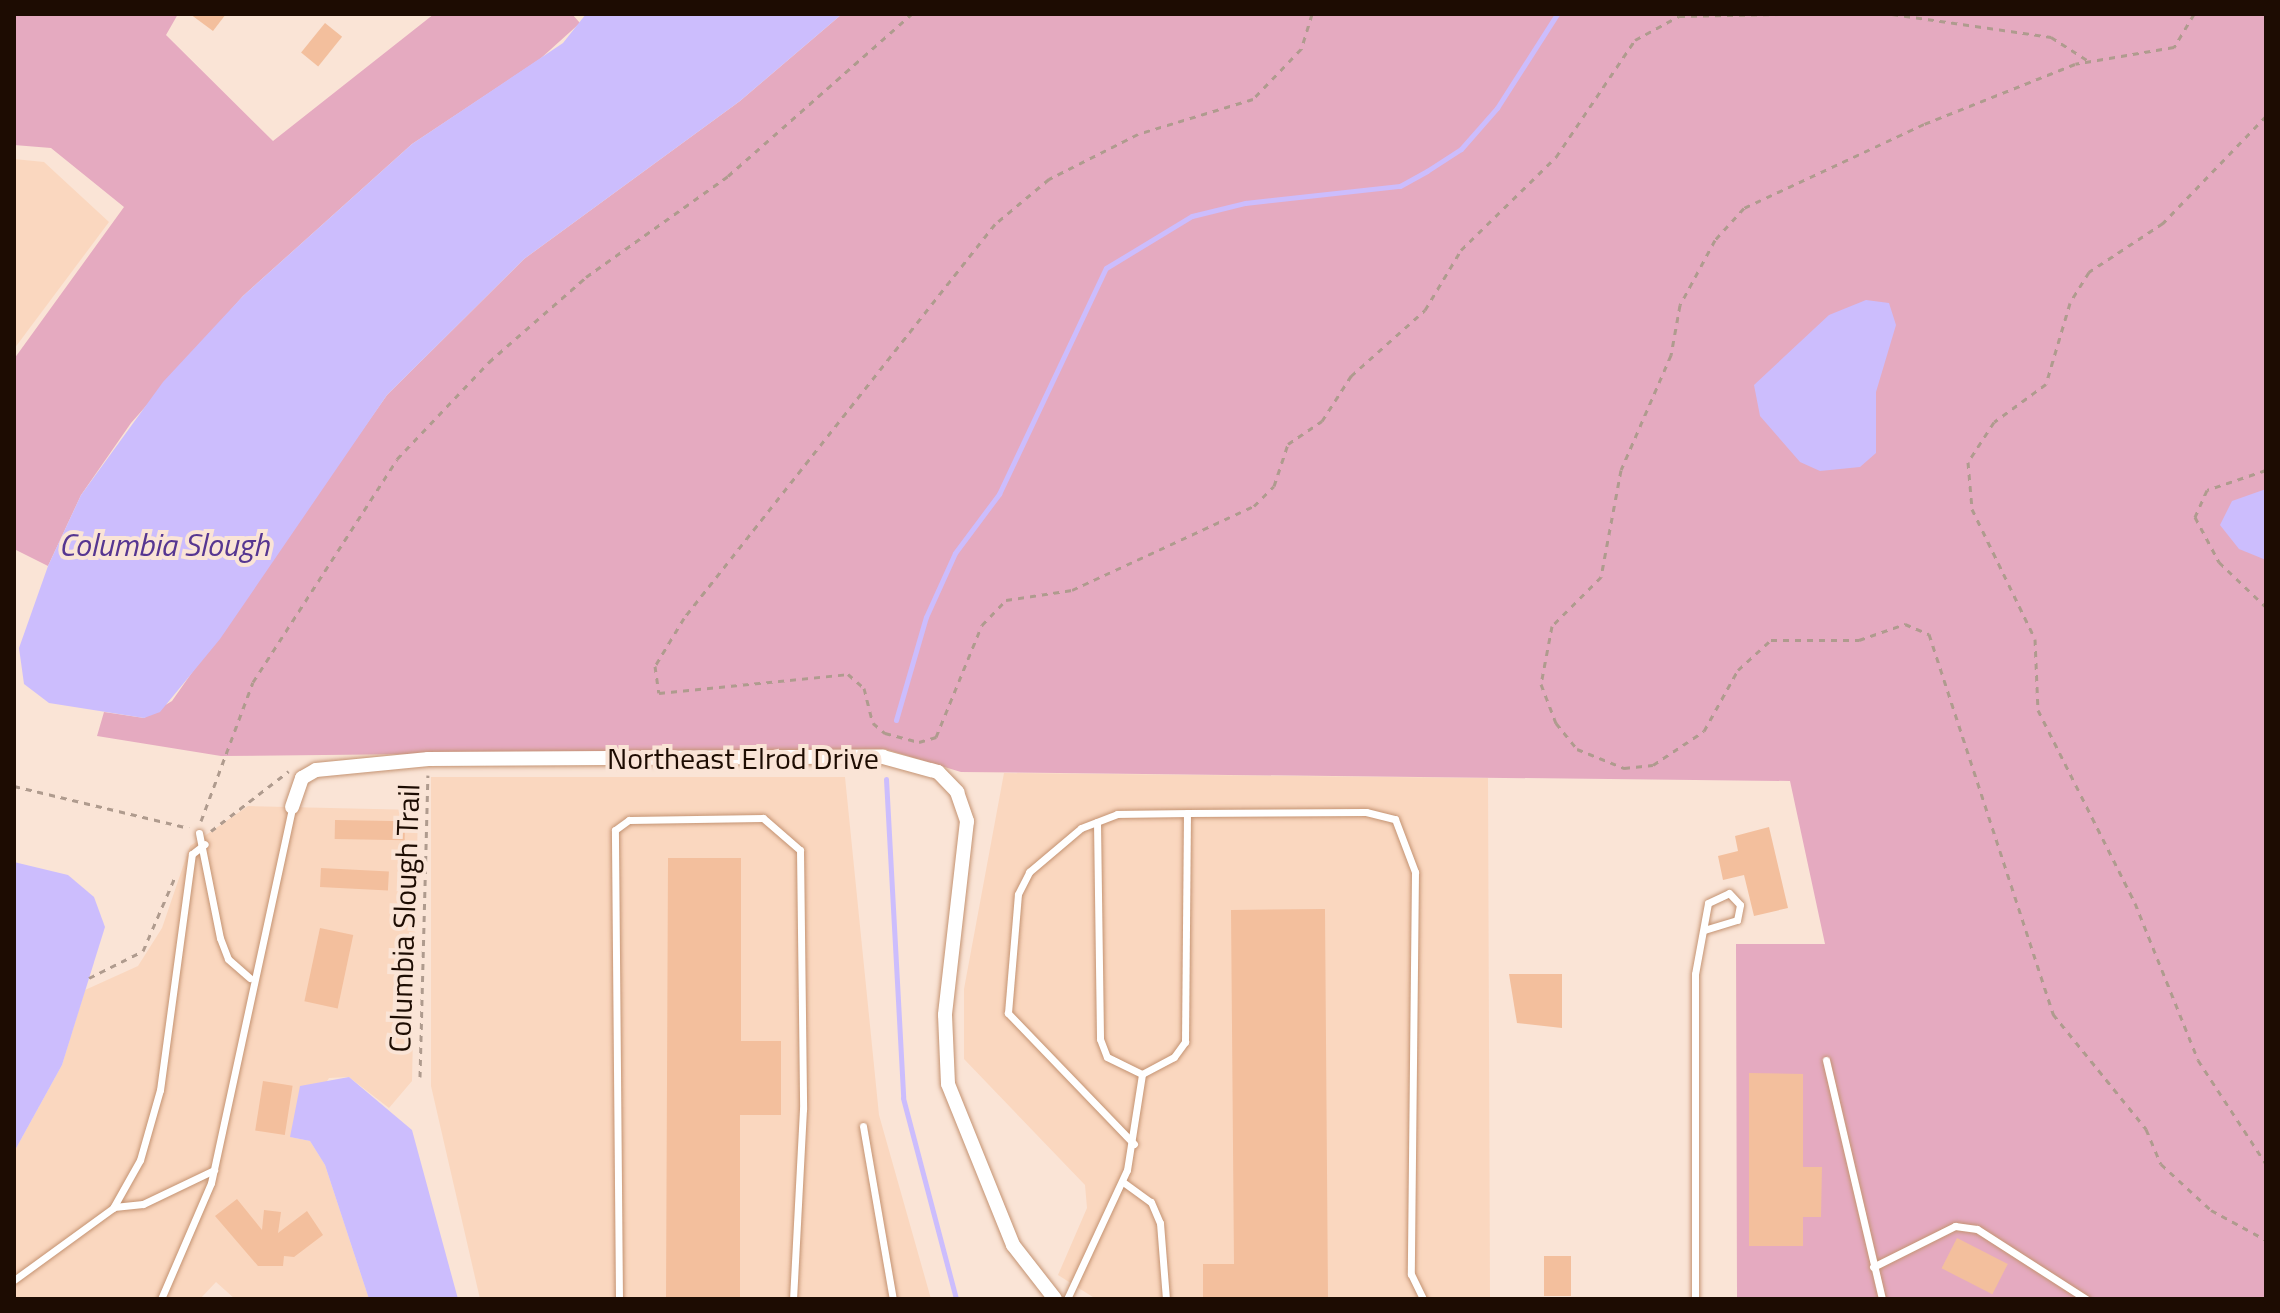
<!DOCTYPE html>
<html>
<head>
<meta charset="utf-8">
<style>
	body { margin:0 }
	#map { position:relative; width:2280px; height:1313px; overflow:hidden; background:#fae4d6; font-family:"Titillium Web",sans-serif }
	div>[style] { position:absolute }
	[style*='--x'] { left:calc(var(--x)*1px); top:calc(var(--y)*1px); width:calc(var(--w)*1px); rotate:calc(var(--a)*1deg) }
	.built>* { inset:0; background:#fad7bf }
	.green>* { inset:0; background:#e5aac0 }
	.water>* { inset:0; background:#ccbdfd }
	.stream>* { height:5px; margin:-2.5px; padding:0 2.5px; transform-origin:2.5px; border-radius:2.5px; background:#ccbdfd }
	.building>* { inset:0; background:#f3bf9d; transform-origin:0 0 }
	.path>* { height:3px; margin-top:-1.5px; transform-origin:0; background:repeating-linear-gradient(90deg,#af9b8e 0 6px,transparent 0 12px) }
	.roads { filter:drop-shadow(0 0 2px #c49372) drop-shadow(0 0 2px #c49372) }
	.lane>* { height:7px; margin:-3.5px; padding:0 3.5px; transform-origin:3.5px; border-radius:3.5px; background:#fff }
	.street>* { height:14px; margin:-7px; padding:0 7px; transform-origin:7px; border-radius:7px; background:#fff }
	span { translate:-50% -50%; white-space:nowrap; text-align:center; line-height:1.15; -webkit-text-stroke:8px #fae4d6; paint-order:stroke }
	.street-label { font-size:30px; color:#1d0c02 }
	.water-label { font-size:32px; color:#563691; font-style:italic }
	.frame { position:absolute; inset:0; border:16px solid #1d0c02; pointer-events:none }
</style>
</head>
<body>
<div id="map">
	<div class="built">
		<i style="clip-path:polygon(14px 159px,44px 162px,109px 222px,14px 349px)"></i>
		<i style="clip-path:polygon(1004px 773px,1488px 778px,1490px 1299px,1096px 1299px,1058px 1275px,1087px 1208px,1085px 1185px,964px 1059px,964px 989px)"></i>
		<i style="clip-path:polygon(431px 777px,845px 777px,879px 1115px,931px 1299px,480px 1299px,431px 1086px)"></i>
		<i style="clip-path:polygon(248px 806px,418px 810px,412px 1081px,389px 1108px,349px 1077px,329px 1078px,290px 1137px,310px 1141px,325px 1165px,369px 1299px,235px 1299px,216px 1282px,200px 1299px,14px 1299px,14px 1152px,62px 1065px,85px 990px,138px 966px,162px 928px,190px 846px)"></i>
	</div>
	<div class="green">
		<i style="clip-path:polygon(14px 14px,178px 14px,166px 35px,273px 141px,434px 14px,572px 14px,580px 23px,540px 59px,412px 144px,243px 296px,131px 423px,81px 495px,48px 566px,14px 549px,14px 359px,124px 207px,51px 148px,14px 145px)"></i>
		<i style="clip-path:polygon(842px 14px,2266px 14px,2266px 1299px,1737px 1299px,1736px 944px,1825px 944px,1790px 781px,961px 772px,885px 749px,221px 756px,97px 736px,104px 712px,144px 718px,172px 701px,387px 395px,524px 259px,740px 101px)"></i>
	</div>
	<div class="water">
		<i style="clip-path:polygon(586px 14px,842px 14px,740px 101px,524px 259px,387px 395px,220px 639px,160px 712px,144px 718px,49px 703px,24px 684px,19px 648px,48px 566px,81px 495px,163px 382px,243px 296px,412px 144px,563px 43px)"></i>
		<i style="clip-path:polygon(1866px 300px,1889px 303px,1896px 325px,1876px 392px,1876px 453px,1860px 467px,1820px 471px,1800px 462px,1760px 416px,1754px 385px,1829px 315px)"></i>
		<i style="clip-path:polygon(2266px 489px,2266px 560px,2239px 549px,2220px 525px,2232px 501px)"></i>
		<i style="clip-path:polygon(14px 862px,68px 875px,94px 897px,105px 927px,62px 1065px,14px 1152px)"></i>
		<i style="clip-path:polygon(349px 1077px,412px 1130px,458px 1299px,369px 1299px,325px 1165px,310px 1141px,290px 1137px,300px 1086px)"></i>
	</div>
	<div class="stream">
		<i style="--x:896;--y:720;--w:107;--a:-73.8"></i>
		<i style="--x:926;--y:617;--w:70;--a:-65.6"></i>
		<i style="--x:955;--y:553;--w:74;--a:-53.3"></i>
		<i style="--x:999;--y:494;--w:250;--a:-64.7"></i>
		<i style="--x:1106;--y:268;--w:100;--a:-31.2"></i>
		<i style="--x:1192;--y:216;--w:55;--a:-13.8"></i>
		<i style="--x:1245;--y:203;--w:156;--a:-6.3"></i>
		<i style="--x:1400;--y:186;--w:31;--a:-29"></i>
		<i style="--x:1427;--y:171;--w:40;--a:-32.9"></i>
		<i style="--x:1461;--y:149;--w:55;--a:-48.7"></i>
		<i style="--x:1497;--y:108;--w:112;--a:-57.4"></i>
		<i style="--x:886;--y:779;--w:319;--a:86.9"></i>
		<i style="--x:903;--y:1098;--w:208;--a:75.2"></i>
	</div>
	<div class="building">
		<i style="clip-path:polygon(190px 14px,226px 14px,213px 31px)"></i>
		<i style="left:325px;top:23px;width:22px;height:38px;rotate:39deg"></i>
		<i style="left:335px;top:820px;width:70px;height:19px;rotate:1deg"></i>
		<i style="clip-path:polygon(1769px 827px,1788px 908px,1754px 916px,1744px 875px,1723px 880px,1718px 856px,1738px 851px,1735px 836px)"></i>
		<i style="clip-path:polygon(668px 858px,741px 858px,741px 1041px,781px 1041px,781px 1115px,740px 1115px,740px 1299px,666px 1299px)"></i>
		<i style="left:321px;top:868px;width:68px;height:19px;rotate:3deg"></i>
		<i style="clip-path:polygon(1325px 909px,1328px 1299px,1203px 1299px,1203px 1264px,1234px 1264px,1231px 910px)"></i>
		<i style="left:320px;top:928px;width:34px;height:75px;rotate:12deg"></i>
		<i style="clip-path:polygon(1509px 974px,1562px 974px,1562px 1028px,1517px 1023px)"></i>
		<i style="clip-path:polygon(1749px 1073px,1803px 1074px,1803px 1167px,1822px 1167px,1821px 1217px,1803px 1217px,1803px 1246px,1749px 1246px)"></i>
		<i style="left:263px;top:1081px;width:30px;height:50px;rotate:9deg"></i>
		<i style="clip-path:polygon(237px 1199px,262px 1230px,264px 1210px,281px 1212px,278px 1233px,307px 1211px,323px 1235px,294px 1257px,284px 1256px,283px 1266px,258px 1266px,215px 1216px)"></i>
		<i style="left:1957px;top:1238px;width:57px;height:34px;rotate:27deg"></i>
		<i style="left:1544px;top:1256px;width:27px;height:40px"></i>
	</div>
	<div class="path">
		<i style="--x:1312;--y:14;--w:37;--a:107"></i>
		<i style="--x:1301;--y:49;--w:69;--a:133.8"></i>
		<i style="--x:1253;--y:99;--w:120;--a:163.1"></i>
		<i style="--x:1138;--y:134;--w:100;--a:153.2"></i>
		<i style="--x:1049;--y:179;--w:70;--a:140.2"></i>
		<i style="--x:995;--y:224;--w:502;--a:128.29"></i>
		<i style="--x:684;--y:618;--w:56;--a:121.1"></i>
		<i style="--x:655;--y:666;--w:27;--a:82"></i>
		<i style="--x:659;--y:693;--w:190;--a:-5.7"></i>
		<i style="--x:848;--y:674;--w:21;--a:41"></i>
		<i style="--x:864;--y:688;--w:36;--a:76"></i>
		<i style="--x:873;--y:723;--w:16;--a:40"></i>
		<i style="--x:885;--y:733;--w:35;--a:15"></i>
		<i style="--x:919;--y:742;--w:18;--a:-16"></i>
		<i style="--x:936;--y:737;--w:121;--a:-67.7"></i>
		<i style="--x:982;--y:625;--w:35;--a:-46"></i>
		<i style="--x:1006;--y:600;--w:67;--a:-8.6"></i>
		<i style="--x:1072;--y:590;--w:200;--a:-24.8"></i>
		<i style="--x:1254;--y:506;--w:28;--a:-45"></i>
		<i style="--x:1274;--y:486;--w:44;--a:-71.6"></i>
		<i style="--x:1288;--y:444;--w:41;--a:-34.1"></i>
		<i style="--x:1322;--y:421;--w:54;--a:-57.2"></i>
		<i style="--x:1351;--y:376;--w:99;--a:-41.7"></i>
		<i style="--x:1425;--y:310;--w:70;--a:-59"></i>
		<i style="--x:1461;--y:250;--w:133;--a:-44.4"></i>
		<i style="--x:1556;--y:157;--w:141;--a:-56"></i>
		<i style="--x:1635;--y:40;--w:50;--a:-28.6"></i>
		<i style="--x:1679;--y:16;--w:105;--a:-1.1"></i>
		<i style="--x:1892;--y:14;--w:161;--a:8.2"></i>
		<i style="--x:2051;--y:37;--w:46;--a:32.7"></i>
		<i style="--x:2194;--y:14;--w:39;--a:121"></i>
		<i style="--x:2174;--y:47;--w:100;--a:170.3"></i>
		<i style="--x:2075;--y:64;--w:162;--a:158.3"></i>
		<i style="--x:1924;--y:124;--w:199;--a:155"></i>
		<i style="--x:1744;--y:208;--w:43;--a:132.2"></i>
		<i style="--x:1715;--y:240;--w:74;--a:118.3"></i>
		<i style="--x:1680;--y:305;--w:51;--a:100.2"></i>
		<i style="--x:1671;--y:355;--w:125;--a:113.5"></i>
		<i style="--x:1621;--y:470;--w:109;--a:100.6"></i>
		<i style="--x:1601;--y:577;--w:69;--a:135"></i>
		<i style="--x:1552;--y:626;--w:59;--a:100.7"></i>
		<i style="--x:1541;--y:684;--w:42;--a:69"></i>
		<i style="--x:1556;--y:723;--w:33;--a:51"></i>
		<i style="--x:1577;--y:749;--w:51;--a:22"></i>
		<i style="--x:1624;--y:768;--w:29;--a:-6"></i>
		<i style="--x:1653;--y:765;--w:61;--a:-33.7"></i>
		<i style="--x:1704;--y:731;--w:70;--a:-60.9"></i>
		<i style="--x:1738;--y:670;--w:45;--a:-42.3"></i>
		<i style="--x:1771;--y:640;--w:88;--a:0"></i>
		<i style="--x:1859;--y:640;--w:49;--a:-19.2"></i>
		<i style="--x:1905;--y:624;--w:26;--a:23"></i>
		<i style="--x:1929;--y:634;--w:400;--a:71.9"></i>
		<i style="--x:2053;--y:1014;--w:148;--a:51"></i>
		<i style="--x:2146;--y:1129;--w:38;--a:67"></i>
		<i style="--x:2161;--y:1164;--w:68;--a:42.6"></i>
		<i style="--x:2211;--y:1210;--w:63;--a:28.6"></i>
		<i style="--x:2266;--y:116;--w:149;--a:133.9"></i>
		<i style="--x:2163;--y:223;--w:89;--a:146.5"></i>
		<i style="--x:2089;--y:272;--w:36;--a:122"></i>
		<i style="--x:2070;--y:303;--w:84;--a:106.5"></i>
		<i style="--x:2046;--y:384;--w:64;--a:143.8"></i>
		<i style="--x:1994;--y:422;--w:48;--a:123"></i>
		<i style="--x:1968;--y:462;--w:47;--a:85.1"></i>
		<i style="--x:1972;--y:509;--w:144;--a:64.1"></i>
		<i style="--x:2035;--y:639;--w:71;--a:87.6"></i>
		<i style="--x:2038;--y:710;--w:216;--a:63.3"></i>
		<i style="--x:2135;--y:903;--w:169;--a:68.1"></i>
		<i style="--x:2198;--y:1060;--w:124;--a:56.8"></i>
		<i style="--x:2266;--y:470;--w:62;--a:161.3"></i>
		<i style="--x:2207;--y:490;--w:30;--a:114"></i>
		<i style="--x:2195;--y:517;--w:51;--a:61.9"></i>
		<i style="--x:2219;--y:562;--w:65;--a:43.8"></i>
		<i style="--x:14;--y:786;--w:180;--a:13.5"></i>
		<i style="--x:201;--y:821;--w:148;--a:-69.5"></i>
		<i style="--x:253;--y:682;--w:265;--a:-57.1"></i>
		<i style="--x:397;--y:459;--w:134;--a:-46.5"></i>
		<i style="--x:489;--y:362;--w:129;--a:-41.2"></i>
		<i style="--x:586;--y:277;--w:174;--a:-35.4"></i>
		<i style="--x:728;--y:176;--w:245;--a:-41.4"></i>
		<i style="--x:211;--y:831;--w:98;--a:-37.6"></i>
		<i style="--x:89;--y:978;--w:60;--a:-26.6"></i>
		<i style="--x:143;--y:951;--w:81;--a:-66.6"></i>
		<i style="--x:420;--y:1077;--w:302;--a:-88.5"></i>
	</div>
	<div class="roads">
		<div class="lane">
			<i style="--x:1097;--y:822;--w:217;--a:89.2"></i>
			<i style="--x:1100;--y:1039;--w:19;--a:69"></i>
			<i style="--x:1107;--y:1057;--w:39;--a:26"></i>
			<i style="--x:199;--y:833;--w:107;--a:78.7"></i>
			<i style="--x:220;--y:938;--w:22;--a:69"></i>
			<i style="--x:228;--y:959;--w:29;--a:41"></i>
			<i style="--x:1826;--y:1060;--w:245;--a:76.8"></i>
			<i style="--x:863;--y:1126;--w:176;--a:80.2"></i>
			<i style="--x:1134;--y:1144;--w:182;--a:-133.9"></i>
			<i style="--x:1008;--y:1013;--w:119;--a:-85.2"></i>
			<i style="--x:1018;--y:894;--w:25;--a:-63"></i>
			<i style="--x:1029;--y:872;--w:68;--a:-40.2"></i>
			<i style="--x:1081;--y:828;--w:39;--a:-21"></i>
			<i style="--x:1117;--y:814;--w:70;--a:-0.8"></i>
			<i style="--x:1123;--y:1182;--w:34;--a:36"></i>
			<i style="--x:1151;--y:1202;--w:23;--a:67"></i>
			<i style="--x:1160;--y:1223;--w:76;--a:85.5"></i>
			<i style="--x:114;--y:1207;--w:29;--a:-6"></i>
			<i style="--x:143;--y:1204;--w:79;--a:-25.6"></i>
			<i style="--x:1873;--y:1267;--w:92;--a:-26.6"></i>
			<i style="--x:1955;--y:1226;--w:22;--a:8"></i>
			<i style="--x:1977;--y:1229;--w:130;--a:32.7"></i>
			<i style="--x:14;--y:1280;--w:122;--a:-36"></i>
			<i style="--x:113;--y:1208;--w:55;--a:-60.6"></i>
			<i style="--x:140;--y:1160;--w:73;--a:-74.1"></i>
			<i style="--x:160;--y:1090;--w:238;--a:-82.3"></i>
			<i style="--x:192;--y:854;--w:16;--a:-38"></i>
			<i style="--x:161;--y:1299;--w:126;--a:-66.7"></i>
			<i style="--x:211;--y:1183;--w:385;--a:-77.8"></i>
			<i style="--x:619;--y:1299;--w:469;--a:-90.5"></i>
			<i style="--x:615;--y:830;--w:17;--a:-36"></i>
			<i style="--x:629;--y:820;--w:134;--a:-0.9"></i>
			<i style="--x:763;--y:818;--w:49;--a:40.9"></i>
			<i style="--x:800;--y:850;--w:259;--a:89.3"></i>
			<i style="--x:803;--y:1109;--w:190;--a:93"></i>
			<i style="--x:1067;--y:1299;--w:142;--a:-65.1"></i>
			<i style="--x:1127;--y:1170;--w:97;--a:-81.1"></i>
			<i style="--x:1142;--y:1074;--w:36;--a:-28"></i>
			<i style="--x:1174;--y:1057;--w:19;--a:-54"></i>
			<i style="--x:1185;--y:1042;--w:229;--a:-89.5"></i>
			<i style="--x:1187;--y:813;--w:179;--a:-0.3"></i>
			<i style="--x:1366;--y:812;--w:30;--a:14"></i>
			<i style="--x:1395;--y:819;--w:57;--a:69.3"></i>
			<i style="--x:1415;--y:872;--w:402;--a:90.6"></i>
			<i style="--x:1411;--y:1274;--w:28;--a:64"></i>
			<i style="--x:1695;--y:1299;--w:325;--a:-90"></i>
			<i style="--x:1695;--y:974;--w:72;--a:-79.6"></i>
			<i style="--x:1708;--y:903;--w:23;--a:-25"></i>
			<i style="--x:1729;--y:893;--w:16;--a:47"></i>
			<i style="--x:1740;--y:905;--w:15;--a:101"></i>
			<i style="--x:1737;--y:920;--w:34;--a:163"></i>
		</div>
		<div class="street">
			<i style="--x:292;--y:807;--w:31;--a:-71"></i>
			<i style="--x:302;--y:778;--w:16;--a:-30"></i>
			<i style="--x:316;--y:770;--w:113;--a:-5.6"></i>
			<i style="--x:428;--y:759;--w:455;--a:-0.3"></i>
			<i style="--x:883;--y:757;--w:57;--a:15.3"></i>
			<i style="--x:938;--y:772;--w:28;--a:46"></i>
			<i style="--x:957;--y:792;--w:31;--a:71"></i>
			<i style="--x:967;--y:821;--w:195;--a:96.5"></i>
			<i style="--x:945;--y:1015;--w:69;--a:87.5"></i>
			<i style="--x:948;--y:1084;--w:174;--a:68"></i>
			<i style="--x:1013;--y:1245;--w:68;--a:52.1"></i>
		</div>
	</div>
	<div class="street-label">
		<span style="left:743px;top:758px">Northeast Elrod Drive</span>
		<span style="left:404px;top:918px;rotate:-88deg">Columbia Slough Trail</span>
	</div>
	<div class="water-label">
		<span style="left:164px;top:544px">Columbia Slough</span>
	</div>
	<div class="frame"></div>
</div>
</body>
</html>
